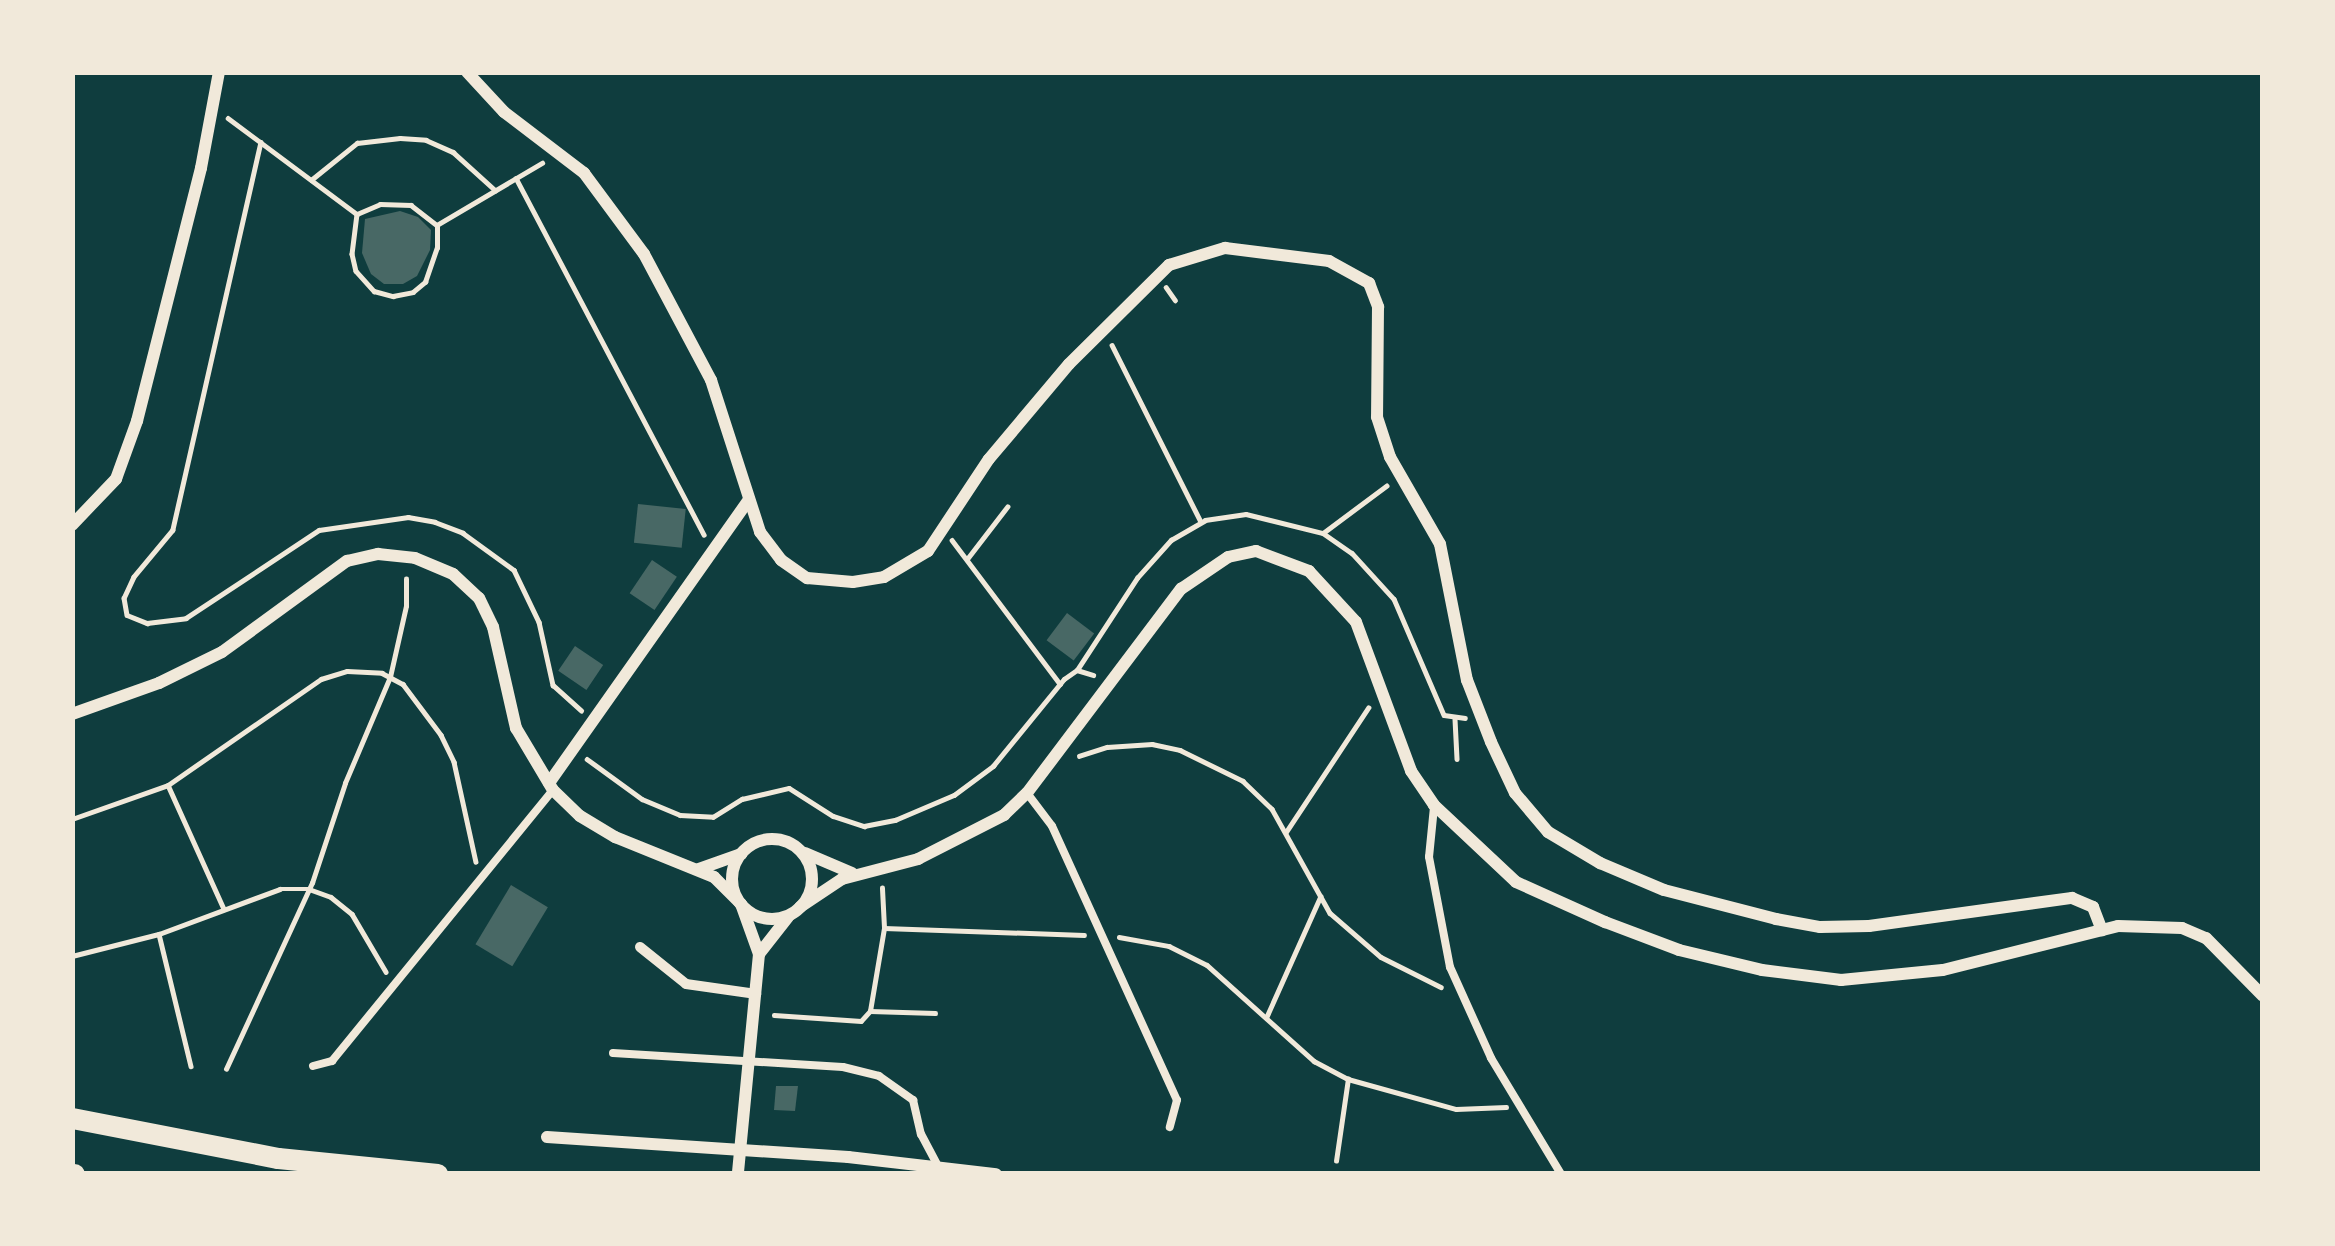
<!DOCTYPE html>
<html>
<head>
<meta charset="utf-8">
<style>
	body { margin:0 }
	#map { position:relative; width:2335px; height:1246px; overflow:hidden; background:#0f3d3e; font-family:Raleway,sans-serif }
	div>[style] { position:absolute }
	[style*='--x'] { left:calc(var(--x)*1px); top:calc(var(--y)*1px); width:calc(var(--w)*1px); rotate:calc(var(--a)*1deg) }
	.building>* { inset:0; background:#486865; transform-origin:0 0 }
	.path>* { height:4.5px; margin:-2.25px; padding:0 2.25px; transform-origin:2.25px; border-radius:2.25px; background:#f1e9da }
	.service>* { height:8px; margin:-4px; padding:0 4px; transform-origin:4px; border-radius:4px; background:#f1e9da }
	.pedestrian>* { height:10px; margin:-5px; padding:0 5px; transform-origin:5px; border-radius:5px; background:#f1e9da }
	.minor>* { height:12px; margin:-6px; padding:0 6px; transform-origin:6px; border-radius:6px; background:#f1e9da }
	.minor>.ring { margin:-6px; padding:0; box-sizing:content-box; background:none; border:12px solid #f1e9da; border-radius:50% }
	.primary>* { height:21px; margin:-10.5px; padding:0 10.5px; transform-origin:10.5px; border-radius:10.5px; background:#f1e9da }
	span { translate:-50% -50%; white-space:nowrap; text-align:center; line-height:1.15; -webkit-text-stroke:12px #f1e9da; paint-order:stroke }
	.frame { position:absolute; inset:0; border:75px solid #f1e9da; pointer-events:none }
</style>
</head>
<body>
<div id="map">
	<div class="building">
		<i style="clip-path:polygon(400px 211px,418px 217px,431px 230px,430px 250px,417px 276px,403px 284px,384px 284px,371px 274px,362px 253px,365px 219px)"></i>
		<i style="left:638px;top:504px;width:48px;height:39px;rotate:6deg"></i>
		<i style="left:652px;top:560px;width:30px;height:40px;rotate:34deg"></i>
		<i style="left:1067px;top:613px;width:34px;height:34px;rotate:37deg"></i>
		<i style="left:575px;top:646px;width:34px;height:30px;rotate:34deg"></i>
		<i style="left:511px;top:885px;width:43px;height:69px;rotate:31deg"></i>
		<i style="clip-path:polygon(776px 1086px,798px 1086px,795px 1111px,774px 1110px)"></i>
	</div>
	<div class="path">
		<i style="--x:228;--y:118;--w:161;--a:36.7"></i>
		<i style="--x:357;--y:214;--w:25;--a:-23"></i>
		<i style="--x:380;--y:204;--w:31;--a:2"></i>
		<i style="--x:411;--y:205;--w:33;--a:38"></i>
		<i style="--x:437;--y:225;--w:122;--a:-30.6"></i>
		<i style="--x:261;--y:142;--w:398;--a:102.8"></i>
		<i style="--x:173;--y:530;--w:61;--a:129.7"></i>
		<i style="--x:134;--y:577;--w:23;--a:115"></i>
		<i style="--x:124;--y:598;--w:17;--a:80"></i>
		<i style="--x:127;--y:615;--w:22;--a:22"></i>
		<i style="--x:147;--y:623;--w:39;--a:-7"></i>
		<i style="--x:186;--y:618;--w:159;--a:-33.5"></i>
		<i style="--x:319;--y:530;--w:90;--a:-8.3"></i>
		<i style="--x:408;--y:517;--w:27;--a:10"></i>
		<i style="--x:435;--y:522;--w:30;--a:21"></i>
		<i style="--x:463;--y:533;--w:63;--a:36"></i>
		<i style="--x:514;--y:570;--w:58;--a:64.3"></i>
		<i style="--x:539;--y:622;--w:65;--a:77.5"></i>
		<i style="--x:553;--y:685;--w:38;--a:42"></i>
		<i style="--x:516;--y:178;--w:403;--a:62.2"></i>
		<i style="--x:311;--y:180;--w:59;--a:-38.8"></i>
		<i style="--x:357;--y:143;--w:43;--a:-6.6"></i>
		<i style="--x:400;--y:138;--w:26;--a:4"></i>
		<i style="--x:426;--y:140;--w:30;--a:24"></i>
		<i style="--x:453;--y:152;--w:57;--a:42.1"></i>
		<i style="--x:357;--y:214;--w:40;--a:97.1"></i>
		<i style="--x:352;--y:254;--w:17;--a:77"></i>
		<i style="--x:356;--y:271;--w:27;--a:48"></i>
		<i style="--x:374;--y:291;--w:20;--a:15"></i>
		<i style="--x:393;--y:296;--w:20;--a:-11"></i>
		<i style="--x:413;--y:292;--w:16;--a:-40"></i>
		<i style="--x:425;--y:282;--w:36;--a:-71"></i>
		<i style="--x:437;--y:248;--w:22;--a:-90"></i>
		<i style="--x:1166;--y:287;--w:16;--a:55"></i>
		<i style="--x:1112;--y:345;--w:198;--a:63.3"></i>
		<i style="--x:1323;--y:533;--w:79;--a:-36.7"></i>
		<i style="--x:952;--y:540;--w:180;--a:53.1"></i>
		<i style="--x:967;--y:559;--w:66;--a:-52.4"></i>
		<i style="--x:1077;--y:670;--w:110;--a:-56.9"></i>
		<i style="--x:1137;--y:578;--w:51;--a:-48.2"></i>
		<i style="--x:1171;--y:540;--w:39;--a:-30"></i>
		<i style="--x:1205;--y:520;--w:41;--a:-8.3"></i>
		<i style="--x:1246;--y:514;--w:79;--a:13.9"></i>
		<i style="--x:1323;--y:533;--w:35;--a:35"></i>
		<i style="--x:1352;--y:553;--w:62;--a:47.6"></i>
		<i style="--x:1394;--y:599;--w:126;--a:66.7"></i>
		<i style="--x:1444;--y:715;--w:21;--a:8"></i>
		<i style="--x:1455;--y:719;--w:40;--a:87.1"></i>
		<i style="--x:1079;--y:756;--w:29;--a:-18"></i>
		<i style="--x:1107;--y:747;--w:45;--a:-3.8"></i>
		<i style="--x:1152;--y:744;--w:29;--a:12"></i>
		<i style="--x:1180;--y:750;--w:70;--a:26.2"></i>
		<i style="--x:1243;--y:781;--w:40;--a:44"></i>
		<i style="--x:1272;--y:809;--w:119;--a:60.9"></i>
		<i style="--x:1330;--y:913;--w:67;--a:40.8"></i>
		<i style="--x:1381;--y:957;--w:67;--a:26.6"></i>
		<i style="--x:587;--y:759;--w:68;--a:36"></i>
		<i style="--x:642;--y:799;--w:41;--a:22.8"></i>
		<i style="--x:680;--y:815;--w:33;--a:3"></i>
		<i style="--x:713;--y:817;--w:34;--a:-32"></i>
		<i style="--x:742;--y:799;--w:48;--a:-13.2"></i>
		<i style="--x:789;--y:788;--w:52;--a:32.5"></i>
		<i style="--x:833;--y:816;--w:33;--a:18"></i>
		<i style="--x:864;--y:826;--w:32;--a:-11"></i>
		<i style="--x:895;--y:820;--w:64;--a:-23"></i>
		<i style="--x:954;--y:795;--w:49;--a:-36.6"></i>
		<i style="--x:993;--y:766;--w:112;--a:-50.8"></i>
		<i style="--x:1064;--y:679;--w:16;--a:-35"></i>
		<i style="--x:1077;--y:670;--w:17;--a:17"></i>
		<i style="--x:168;--y:785;--w:136;--a:65.7"></i>
		<i style="--x:72;--y:819;--w:102;--a:-19.5"></i>
		<i style="--x:168;--y:785;--w:186;--a:-34.7"></i>
		<i style="--x:321;--y:679;--w:27;--a:-17"></i>
		<i style="--x:347;--y:671;--w:35;--a:3"></i>
		<i style="--x:382;--y:673;--w:24;--a:28"></i>
		<i style="--x:403;--y:684;--w:64;--a:53.3"></i>
		<i style="--x:441;--y:735;--w:30;--a:64"></i>
		<i style="--x:454;--y:762;--w:102;--a:77.6"></i>
		<i style="--x:1286;--y:832;--w:149;--a:-56.5"></i>
		<i style="--x:884;--y:928;--w:200;--a:2"></i>
		<i style="--x:159;--y:934;--w:136;--a:76.4"></i>
		<i style="--x:1119;--y:937;--w:51;--a:10.2"></i>
		<i style="--x:1169;--y:946;--w:42;--a:26.6"></i>
		<i style="--x:1207;--y:965;--w:144;--a:41.9"></i>
		<i style="--x:1314;--y:1061;--w:38;--a:28"></i>
		<i style="--x:1348;--y:1079;--w:112;--a:15.5"></i>
		<i style="--x:1456;--y:1109;--w:50;--a:-2.3"></i>
		<i style="--x:72;--y:956;--w:90;--a:-14.2"></i>
		<i style="--x:159;--y:934;--w:129;--a:-20.4"></i>
		<i style="--x:280;--y:889;--w:29;--a:0"></i>
		<i style="--x:309;--y:889;--w:23;--a:20"></i>
		<i style="--x:331;--y:897;--w:27;--a:39"></i>
		<i style="--x:352;--y:914;--w:67;--a:59.6"></i>
		<i style="--x:870;--y:1011;--w:84;--a:-80.4"></i>
		<i style="--x:884;--y:928;--w:40;--a:-92.9"></i>
		<i style="--x:774;--y:1015;--w:87;--a:3.9"></i>
		<i style="--x:861;--y:1021;--w:13;--a:-48"></i>
		<i style="--x:870;--y:1011;--w:65;--a:1.8"></i>
		<i style="--x:1266;--y:1018;--w:133;--a:-65.9"></i>
		<i style="--x:226;--y:1069;--w:205;--a:-65.2"></i>
		<i style="--x:312;--y:883;--w:105;--a:-71.7"></i>
		<i style="--x:345;--y:783;--w:115;--a:-67"></i>
		<i style="--x:390;--y:677;--w:73;--a:-77.3"></i>
		<i style="--x:406;--y:606;--w:27;--a:-90"></i>
		<i style="--x:1336;--y:1161;--w:83;--a:-81.7"></i>
	</div>
	<div class="service">
		<i style="--x:1027;--y:793;--w:41;--a:52.9"></i>
		<i style="--x:1052;--y:826;--w:301;--a:65.5"></i>
		<i style="--x:1177;--y:1100;--w:28;--a:105"></i>
		<i style="--x:1434;--y:807;--w:50;--a:95.7"></i>
		<i style="--x:1429;--y:857;--w:112;--a:79.2"></i>
		<i style="--x:1450;--y:967;--w:100;--a:65.7"></i>
		<i style="--x:1491;--y:1058;--w:135;--a:58.9"></i>
		<i style="--x:613;--y:1053;--w:230;--a:3.5"></i>
		<i style="--x:843;--y:1067;--w:37;--a:14"></i>
		<i style="--x:879;--y:1076;--w:42;--a:35.2"></i>
		<i style="--x:913;--y:1100;--w:35;--a:77"></i>
		<i style="--x:921;--y:1134;--w:36;--a:62"></i>
		<i style="--x:313;--y:1066;--w:20;--a:-15"></i>
		<i style="--x:332;--y:1061;--w:348;--a:-50.8"></i>
	</div>
	<div class="pedestrian">
		<i style="--x:640;--y:947;--w:59;--a:38.8"></i>
		<i style="--x:686;--y:984;--w:71;--a:8.1"></i>
	</div>
	<div class="minor">
		<i style="--x:467;--y:72;--w:54;--a:47.2"></i>
		<i style="--x:504;--y:112;--w:101;--a:37.3"></i>
		<i style="--x:584;--y:173;--w:101;--a:53.5"></i>
		<i style="--x:644;--y:254;--w:143;--a:62"></i>
		<i style="--x:711;--y:380;--w:160;--a:72.1"></i>
		<i style="--x:760;--y:532;--w:35;--a:53"></i>
		<i style="--x:781;--y:560;--w:32;--a:35"></i>
		<i style="--x:807;--y:578;--w:46;--a:5"></i>
		<i style="--x:853;--y:582;--w:31;--a:-9"></i>
		<i style="--x:884;--y:577;--w:51;--a:-30.6"></i>
		<i style="--x:928;--y:551;--w:110;--a:-56.5"></i>
		<i style="--x:989;--y:459;--w:124;--a:-49.9"></i>
		<i style="--x:1069;--y:364;--w:141;--a:-44.7"></i>
		<i style="--x:1169;--y:265;--w:59;--a:-16.9"></i>
		<i style="--x:1225;--y:248;--w:105;--a:7.1"></i>
		<i style="--x:1329;--y:261;--w:46;--a:28.8"></i>
		<i style="--x:1369;--y:283;--w:26;--a:69"></i>
		<i style="--x:1378;--y:307;--w:110;--a:90.5"></i>
		<i style="--x:1377;--y:417;--w:42;--a:72"></i>
		<i style="--x:1390;--y:457;--w:100;--a:60.1"></i>
		<i style="--x:1440;--y:544;--w:139;--a:78.8"></i>
		<i style="--x:1467;--y:680;--w:66;--a:68.8"></i>
		<i style="--x:1491;--y:742;--w:56;--a:64.8"></i>
		<i style="--x:1515;--y:793;--w:51;--a:49.8"></i>
		<i style="--x:1548;--y:832;--w:61;--a:30.8"></i>
		<i style="--x:1600;--y:863;--w:69;--a:22.9"></i>
		<i style="--x:1664;--y:890;--w:116;--a:14.5"></i>
		<i style="--x:1776;--y:919;--w:45;--a:10.3"></i>
		<i style="--x:1820;--y:927;--w:49;--a:-1.2"></i>
		<i style="--x:1869;--y:926;--w:205;--a:-7.9"></i>
		<i style="--x:2072;--y:898;--w:23;--a:23"></i>
		<i style="--x:2093;--y:907;--w:25;--a:69"></i>
		<i style="--x:72;--y:525;--w:64;--a:-46.3"></i>
		<i style="--x:116;--y:479;--w:62;--a:-70.1"></i>
		<i style="--x:137;--y:421;--w:261;--a:-75.8"></i>
		<i style="--x:201;--y:168;--w:98;--a:-79.4"></i>
		<i style="--x:72;--y:714;--w:92;--a:-19.6"></i>
		<i style="--x:159;--y:683;--w:70;--a:-26.2"></i>
		<i style="--x:222;--y:652;--w:155;--a:-36.1"></i>
		<i style="--x:347;--y:561;--w:32;--a:-13"></i>
		<i style="--x:378;--y:554;--w:37;--a:6"></i>
		<i style="--x:415;--y:558;--w:41;--a:22.8"></i>
		<i style="--x:453;--y:574;--w:35;--a:43"></i>
		<i style="--x:479;--y:598;--w:32;--a:64"></i>
		<i style="--x:493;--y:627;--w:104;--a:77.2"></i>
		<i style="--x:516;--y:728;--w:72;--a:59.2"></i>
		<i style="--x:553;--y:790;--w:37;--a:44"></i>
		<i style="--x:580;--y:816;--w:41;--a:31"></i>
		<i style="--x:615;--y:837;--w:107;--a:22"></i>
		<i style="--x:714;--y:877;--w:38;--a:45"></i>
		<i style="--x:741;--y:904;--w:53;--a:70.2"></i>
		<i style="--x:759;--y:954;--w:221;--a:95.5"></i>
		<i style="--x:549;--y:783;--w:347;--a:-54.8"></i>
		<i class="ring" style="left:732px;top:839px;width:68px;height:68px"></i>
		<i style="--x:805;--y:853;--w:51;--a:23.1"></i>
		<i style="--x:699;--y:869;--w:45;--a:-19.7"></i>
		<i style="--x:800;--y:907;--w:50;--a:-33.7"></i>
		<i style="--x:842;--y:879;--w:79;--a:-14.7"></i>
		<i style="--x:918;--y:859;--w:97;--a:-27.1"></i>
		<i style="--x:1004;--y:815;--w:32;--a:-44"></i>
		<i style="--x:1027;--y:793;--w:256;--a:-53"></i>
		<i style="--x:1181;--y:589;--w:57;--a:-34.2"></i>
		<i style="--x:1228;--y:557;--w:29;--a:-12"></i>
		<i style="--x:1256;--y:551;--w:57;--a:20.7"></i>
		<i style="--x:1309;--y:571;--w:69;--a:47.3"></i>
		<i style="--x:1356;--y:622;--w:159;--a:69.7"></i>
		<i style="--x:1411;--y:771;--w:41;--a:55.9"></i>
		<i style="--x:1434;--y:805;--w:112;--a:43.2"></i>
		<i style="--x:1516;--y:882;--w:98;--a:24.2"></i>
		<i style="--x:1605;--y:922;--w:79;--a:20.7"></i>
		<i style="--x:1679;--y:950;--w:85;--a:13.5"></i>
		<i style="--x:1762;--y:970;--w:80;--a:7.2"></i>
		<i style="--x:1841;--y:980;--w:102;--a:-5.6"></i>
		<i style="--x:1943;--y:970;--w:180;--a:-14.1"></i>
		<i style="--x:2118;--y:926;--w:64;--a:1.8"></i>
		<i style="--x:2182;--y:928;--w:26;--a:23"></i>
		<i style="--x:2206;--y:938;--w:81;--a:45.5"></i>
		<i style="--x:759;--y:954;--w:47;--a:-51.9"></i>
		<i style="--x:547;--y:1137;--w:302;--a:3.8"></i>
		<i style="--x:848;--y:1157;--w:149;--a:6.6"></i>
	</div>
	<div class="primary">
		<i style="--x:72;--y:1118;--w:210;--a:11"></i>
		<i style="--x:278;--y:1158;--w:160;--a:5.7"></i>
		<i style="--x:72;--y:1174;--w:2;--a:0"></i>
	</div>
	<div class="frame"></div>
</div>
</body>
</html>
